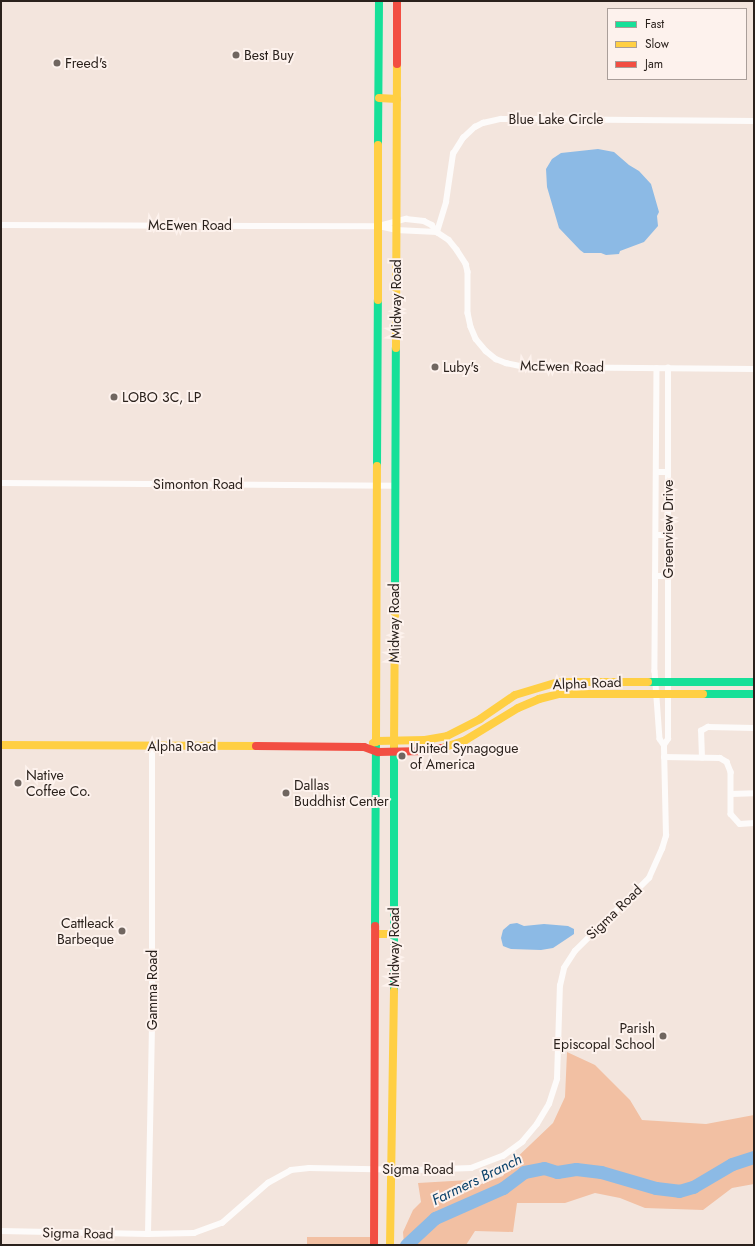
<!DOCTYPE html>
<html>
<head>
<meta charset="utf-8">
<style>
	body { margin:0 }
	#map { position:relative; width:755px; height:1246px; overflow:hidden; background:#f3e5dd; font-family:Jost,sans-serif }
	div>[style] { position:absolute }
	[style*='--x'] { left:calc(var(--x)*1px); top:calc(var(--y)*1px); width:calc(var(--w)*1px); rotate:calc(var(--a)*1deg) }
	.green>* { inset:0; background:#f2c0a3; transform-origin:0 0 }
	.water>* { inset:0; background:#8cbae5 }
	.river>* { height:13px; margin:-6.5px; padding:0 6.5px; transform-origin:6.5px; border-radius:6.5px; background:#8cbae5 }
	.street>* { height:5.5px; margin:-2.75px; padding:0 2.75px; transform-origin:2.75px; border-radius:2.75px; background:#fdfbfa }
	.fast>* { height:8px; margin:-4px; padding:0 4px; transform-origin:4px; border-radius:4px; background:#16e098 }
	.slow>* { height:8px; margin:-4px; padding:0 4px; transform-origin:4px; border-radius:4px; background:#ffcf43 }
	.jam>* { height:8px; margin:-4px; padding:0 4px; transform-origin:4px; border-radius:4px; background:#f24e42 }
	.dots>* { width:11px; height:11px; translate:-50% -50%; box-sizing:border-box; border:2px solid #fdf2ed; border-radius:50% }
	span { translate:-50% -50%; white-space:nowrap; text-align:center; line-height:1.15; -webkit-text-stroke:4px #fdf2ed; paint-order:stroke }
	.poi-label { font-size:14px; color:#2a211c }
	.left { translate:0 -50%; text-align:left }
	.right { translate:-100% -50%; text-align:right }
	.street-label { font-size:14px; color:#2a211c }
	.water-label { font-size:15px; color:#0a416a; font-style:italic }
	.frame { position:absolute; inset:0; border:2px solid #2a211c; pointer-events:none }
	.legend { position:absolute; left:607px; top:8px; width:140px; height:72px; box-sizing:border-box; background:#fdf2ed; border:1px solid #a99e99; margin:0; padding:5px 7px; list-style:none; font-size:12px; color:#2a211c }
	.legend li { display:flex; align-items:center; gap:8px; height:20px }
	.legend b { width:20px; border:1px solid #a99e99 }
</style>
</head>
<body>
<div id="map">
	<div class="green">
		<i style="clip-path:polygon(567px 1052px,595px 1065px,630px 1100px,642px 1120px,706px 1124px,754px 1115px,754px 1184px,732px 1188px,703px 1210px,645px 1208px,620px 1198px,595px 1193px,565px 1203px,517px 1203px,513px 1232px,475px 1231px,466px 1245px,404px 1245px,403px 1232px,413px 1210px,421px 1202px,418px 1183px,469px 1180px,476px 1186px,503px 1176px,510px 1164px,553px 1123px,565px 1097px)"></i>
		<i style="left:307px;top:1237px;width:66px;height:8px"></i>
	</div>
	<div class="water">
		<i style="clip-path:polygon(598px 149px,614px 152px,629px 165px,639px 171px,651px 184px,659px 212px,657px 216px,658px 226px,644px 242px,620px 251px,619px 254px,606px 255px,601px 253px,584px 253px,580px 250px,559px 228px,547px 187px,546px 169px,552px 159px,561px 153px)"></i>
		<i style="clip-path:polygon(517px 923px,524px 926px,544px 924px,568px 926px,574px 929px,574px 934px,553px 948px,541px 950px,511px 949px,503px 946px,501px 938px,503px 930px,510px 924px)"></i>
	</div>
	<div class="river">
		<i style="--x:406;--y:1245;--w:40;--a:-43"></i>
		<i style="--x:435;--y:1218;--w:74;--a:-23.8"></i>
		<i style="--x:503;--y:1188;--w:26;--a:-37"></i>
		<i style="--x:524;--y:1172;--w:20;--a:-11"></i>
		<i style="--x:544;--y:1168;--w:14;--a:17"></i>
		<i style="--x:557;--y:1172;--w:19;--a:-9"></i>
		<i style="--x:576;--y:1169;--w:25;--a:7"></i>
		<i style="--x:601;--y:1172;--w:57;--a:16.2"></i>
		<i style="--x:656;--y:1188;--w:23;--a:7"></i>
		<i style="--x:679;--y:1191;--w:15;--a:-16"></i>
		<i style="--x:693;--y:1187;--w:45;--a:-30.5"></i>
		<i style="--x:732;--y:1164;--w:23;--a:-18"></i>
	</div>
	<div class="street">
		<i style="--x:1;--y:225;--w:378;--a:0.2"></i>
		<i style="--x:379;--y:226;--w:17;--a:13"></i>
		<i style="--x:396;--y:230;--w:41;--a:2.8"></i>
		<i style="--x:379;--y:226;--w:28;--a:-15"></i>
		<i style="--x:406;--y:219;--w:18;--a:6"></i>
		<i style="--x:424;--y:221;--w:9;--a:27"></i>
		<i style="--x:432;--y:225;--w:9;--a:54"></i>
		<i style="--x:437;--y:232;--w:14;--a:34"></i>
		<i style="--x:449;--y:240;--w:13;--a:51"></i>
		<i style="--x:457;--y:250;--w:17;--a:57"></i>
		<i style="--x:466;--y:264;--w:8;--a:76"></i>
		<i style="--x:468;--y:272;--w:41;--a:90"></i>
		<i style="--x:468;--y:313;--w:14;--a:78"></i>
		<i style="--x:471;--y:327;--w:13;--a:67"></i>
		<i style="--x:476;--y:339;--w:16;--a:50"></i>
		<i style="--x:486;--y:351;--w:13;--a:39"></i>
		<i style="--x:496;--y:359;--w:11;--a:22"></i>
		<i style="--x:506;--y:363;--w:19;--a:12"></i>
		<i style="--x:525;--y:367;--w:229;--a:0.5"></i>
		<i style="--x:437;--y:232;--w:31;--a:-73"></i>
		<i style="--x:446;--y:202;--w:49;--a:-81.7"></i>
		<i style="--x:453;--y:154;--w:19;--a:-58"></i>
		<i style="--x:463;--y:138;--w:16;--a:-43"></i>
		<i style="--x:475;--y:127;--w:9;--a:-27"></i>
		<i style="--x:483;--y:123;--w:18;--a:-13"></i>
		<i style="--x:501;--y:119;--w:14;--a:0"></i>
		<i style="--x:515;--y:119;--w:239;--a:0.5"></i>
		<i style="--x:657;--y:368;--w:303;--a:90.4"></i>
		<i style="--x:655;--y:671;--w:68;--a:85.8"></i>
		<i style="--x:660;--y:739;--w:7;--a:56"></i>
		<i style="--x:656;--y:472;--w:12;--a:0"></i>
		<i style="--x:1;--y:483;--w:394;--a:0.4"></i>
		<i style="--x:656;--y:535;--w:12;--a:0"></i>
		<i style="--x:655;--y:576;--w:13;--a:0"></i>
		<i style="--x:664;--y:757;--w:56;--a:1"></i>
		<i style="--x:720;--y:758;--w:8;--a:30"></i>
		<i style="--x:727;--y:762;--w:11;--a:68"></i>
		<i style="--x:731;--y:772;--w:42;--a:90"></i>
		<i style="--x:731;--y:814;--w:13;--a:48"></i>
		<i style="--x:740;--y:824;--w:14;--a:-4"></i>
		<i style="--x:702;--y:758;--w:27;--a:-92"></i>
		<i style="--x:701;--y:731;--w:8;--a:-30"></i>
		<i style="--x:708;--y:727;--w:46;--a:1.2"></i>
		<i style="--x:731;--y:794;--w:23;--a:-2"></i>
		<i style="--x:1;--y:1231;--w:147;--a:1.2"></i>
		<i style="--x:148;--y:1234;--w:46;--a:-1.2"></i>
		<i style="--x:194;--y:1233;--w:30;--a:-20"></i>
		<i style="--x:222;--y:1223;--w:61;--a:-41"></i>
		<i style="--x:268;--y:1183;--w:26;--a:-29"></i>
		<i style="--x:291;--y:1170;--w:18;--a:-6"></i>
		<i style="--x:309;--y:1168;--w:106;--a:1.1"></i>
		<i style="--x:415;--y:1170;--w:56;--a:-2"></i>
		<i style="--x:471;--y:1168;--w:34;--a:-21"></i>
		<i style="--x:503;--y:1156;--w:24;--a:-36"></i>
		<i style="--x:522;--y:1142;--w:23;--a:-50"></i>
		<i style="--x:537;--y:1124;--w:23;--a:-59"></i>
		<i style="--x:549;--y:1104;--w:26;--a:-72"></i>
		<i style="--x:557;--y:1079;--w:93;--a:-88.2"></i>
		<i style="--x:560;--y:986;--w:18;--a:-77"></i>
		<i style="--x:564;--y:968;--w:20;--a:-57"></i>
		<i style="--x:575;--y:951;--w:104;--a:-44.6"></i>
		<i style="--x:649;--y:878;--w:32;--a:-66"></i>
		<i style="--x:662;--y:849;--w:14;--a:-73"></i>
		<i style="--x:666;--y:836;--w:91;--a:-91.3"></i>
		<i style="--x:664;--y:745;--w:7;--a:-56"></i>
		<i style="--x:668;--y:739;--w:371;--a:-90"></i>
		<i style="--x:148;--y:1234;--w:213;--a:-88.9"></i>
		<i style="--x:152;--y:1021;--w:275;--a:-90"></i>
	</div>
	<div class="fast">
		<i style="--x:378;--y:145;--w:144;--a:-89.6"></i>
		<i style="--x:377;--y:466;--w:166;--a:-89.7"></i>
		<i style="--x:395;--y:590;--w:242;--a:-89.8"></i>
		<i style="--x:648;--y:682;--w:106;--a:0"></i>
		<i style="--x:703;--y:694;--w:51;--a:0"></i>
		<i style="--x:375;--y:926;--w:184;--a:-89.7"></i>
		<i style="--x:394;--y:991;--w:245;--a:-90"></i>
	</div>
	<div class="slow">
		<i style="--x:379;--y:98;--w:18;--a:3"></i>
		<i style="--x:378;--y:300;--w:155;--a:-90"></i>
		<i style="--x:396;--y:348;--w:284;--a:-89.8"></i>
		<i style="--x:376;--y:742;--w:276;--a:-89.8"></i>
		<i style="--x:373;--y:743;--w:4;--a:-27"></i>
		<i style="--x:377;--y:741;--w:48;--a:-1.2"></i>
		<i style="--x:425;--y:740;--w:22;--a:-10"></i>
		<i style="--x:447;--y:736;--w:37;--a:-27"></i>
		<i style="--x:480;--y:719;--w:42;--a:-34.4"></i>
		<i style="--x:515;--y:695;--w:45;--a:-16.8"></i>
		<i style="--x:558;--y:682;--w:90;--a:0"></i>
		<i style="--x:1;--y:745;--w:255;--a:0.2"></i>
		<i style="--x:394;--y:746;--w:156;--a:-89.6"></i>
		<i style="--x:442;--y:748;--w:23;--a:-18"></i>
		<i style="--x:464;--y:741;--w:63;--a:-31.4"></i>
		<i style="--x:518;--y:708;--w:23;--a:-23"></i>
		<i style="--x:539;--y:699;--w:21;--a:-14"></i>
		<i style="--x:559;--y:694;--w:144;--a:0"></i>
		<i style="--x:377;--y:934;--w:18;--a:0"></i>
		<i style="--x:390;--y:1245;--w:254;--a:-89.1"></i>
	</div>
	<div class="jam">
		<i style="--x:397;--y:64;--w:63;--a:-90"></i>
		<i style="--x:256;--y:746;--w:108;--a:0.5"></i>
		<i style="--x:364;--y:747;--w:15;--a:20"></i>
		<i style="--x:378;--y:752;--w:47;--a:-1.2"></i>
		<i style="--x:425;--y:751;--w:17;--a:-10"></i>
		<i style="--x:374;--y:1245;--w:319;--a:-89.8"></i>
	</div>
	<div class="dots">
		<i style="left:236px;top:55px;background:#706660"></i>
		<i style="left:57px;top:63px;background:#706660"></i>
		<i style="left:435px;top:367px;background:#706660"></i>
		<i style="left:114px;top:397px;background:#706660"></i>
		<i style="left:402px;top:756px;background:#706660"></i>
		<i style="left:18px;top:783px;background:#706660"></i>
		<i style="left:286px;top:793px;background:#706660"></i>
		<i style="left:122px;top:931px;background:#706660"></i>
		<i style="left:663px;top:1036px;background:#706660"></i>
	</div>
	<div class="poi-label">
		<span class="left" style="left:244px;top:55px">Best Buy</span>
		<span class="left" style="left:65px;top:63px">Freed's</span>
		<span class="left" style="left:443px;top:367px">Luby's</span>
		<span class="left" style="left:122px;top:397px">LOBO 3C, LP</span>
		<span class="left" style="left:410px;top:756px">United Synagogue<br>of America</span>
		<span class="left" style="left:26px;top:783px">Native<br>Coffee Co.</span>
		<span class="left" style="left:294px;top:793px">Dallas<br>Buddhist Center</span>
		<span class="right" style="left:114px;top:931px">Cattleack<br>Barbeque</span>
		<span class="right" style="left:655px;top:1036px">Parish<br>Episcopal School</span>
	</div>
	<div class="street-label">
		<span style="left:556px;top:119px">Blue Lake Circle</span>
		<span style="left:190px;top:225px">McEwen Road</span>
		<span style="left:396px;top:299px;rotate:-90deg">Midway Road</span>
		<span style="left:562px;top:366px;rotate:1deg">McEwen Road</span>
		<span style="left:198px;top:484px">Simonton Road</span>
		<span style="left:668px;top:529px;rotate:-90deg">Greenview Drive</span>
		<span style="left:394px;top:623px;rotate:-90deg">Midway Road</span>
		<span style="left:587px;top:683px;rotate:-2deg">Alpha Road</span>
		<span style="left:182px;top:746px">Alpha Road</span>
		<span style="left:614px;top:912px;rotate:-44deg">Sigma Road</span>
		<span style="left:394px;top:947px;rotate:-90deg">Midway Road</span>
		<span style="left:152px;top:990px;rotate:-90deg">Gamma Road</span>
		<span style="left:418px;top:1169px">Sigma Road</span>
		<span style="left:78px;top:1233px;rotate:1deg">Sigma Road</span>
	</div>
	<div class="water-label">
		<span style="left:477px;top:1180px;rotate:-26deg">Farmers Branch</span>
	</div>
	<div class="frame"></div>
	<ul class="legend">
	<li><b style="height:5px;background:#16e098"></b>Fast</li>
	<li><b style="height:5px;background:#ffcf43"></b>Slow</li>
	<li><b style="height:5px;background:#f24e42"></b>Jam</li>
	</ul>
</div>
</body>
</html>
